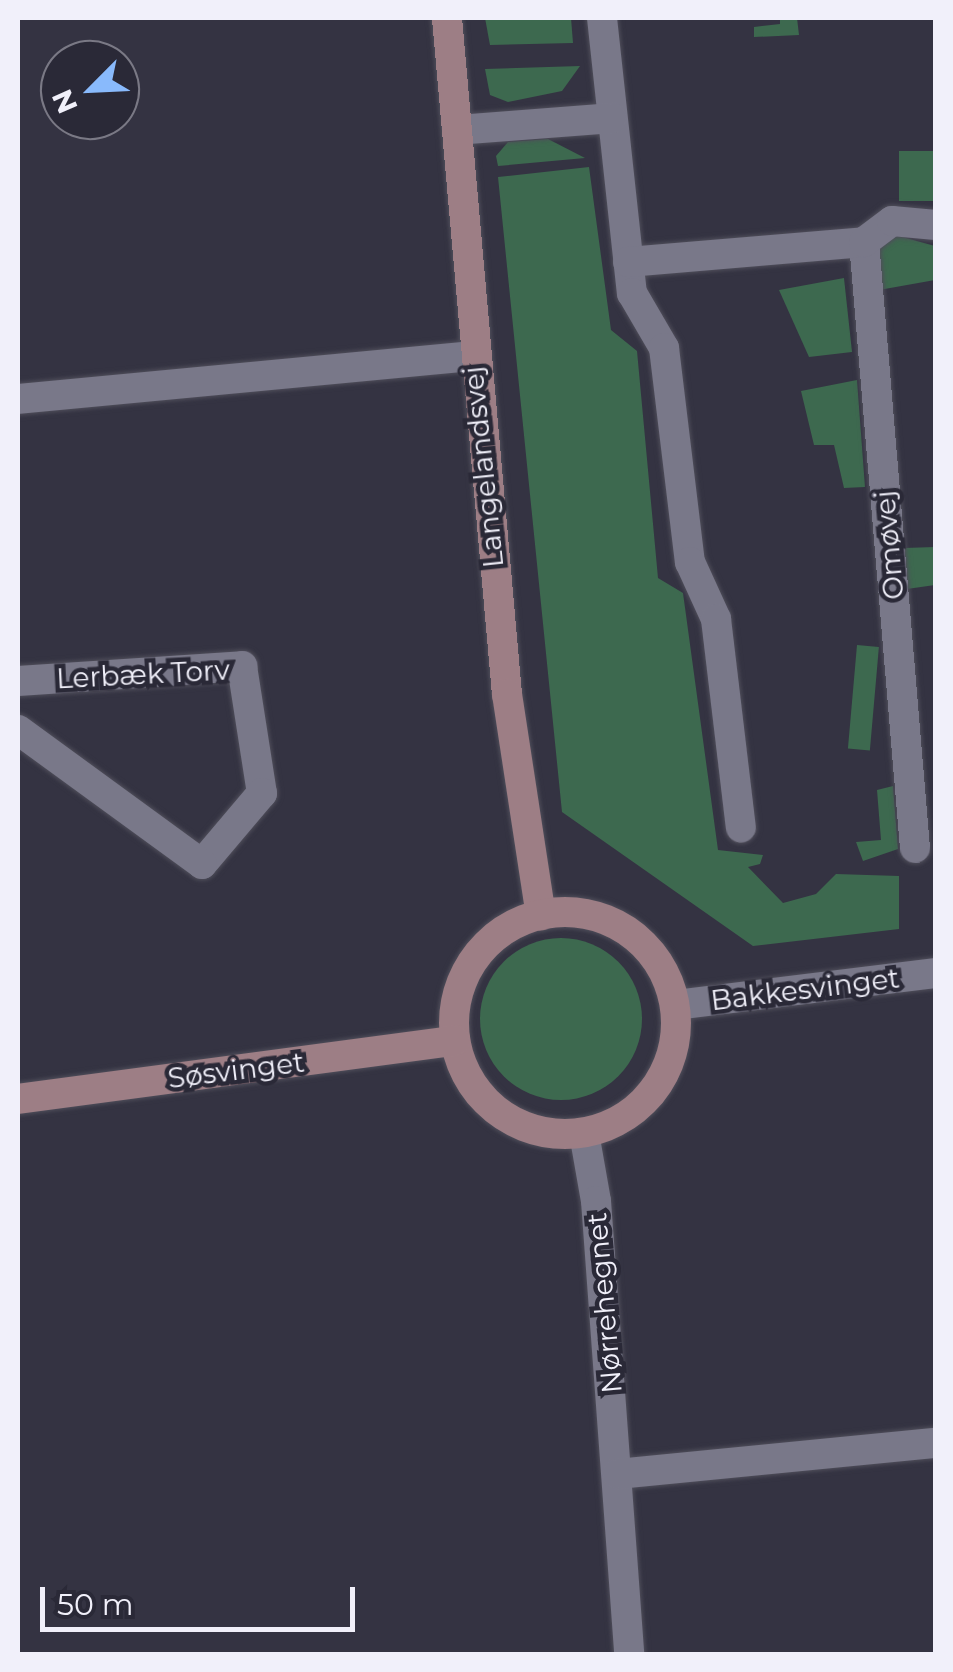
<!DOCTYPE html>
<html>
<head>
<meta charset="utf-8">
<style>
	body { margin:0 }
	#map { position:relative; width:953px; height:1672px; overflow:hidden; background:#343342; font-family:Montserrat,sans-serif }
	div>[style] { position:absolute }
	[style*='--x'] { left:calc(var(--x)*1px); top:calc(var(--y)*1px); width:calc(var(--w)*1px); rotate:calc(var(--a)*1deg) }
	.green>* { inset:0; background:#3d694f; transform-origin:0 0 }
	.round { border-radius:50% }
	.roads { filter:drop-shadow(0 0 2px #4f4e5a) drop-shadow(0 0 2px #4f4e5a) }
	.street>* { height:30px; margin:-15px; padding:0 15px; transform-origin:15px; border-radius:15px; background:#797889 }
	.secondary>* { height:30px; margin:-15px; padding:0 15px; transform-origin:15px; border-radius:15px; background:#9d7e85 }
	.secondary>.ring { margin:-15px; padding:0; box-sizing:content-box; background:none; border:30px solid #9d7e85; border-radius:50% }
	span { translate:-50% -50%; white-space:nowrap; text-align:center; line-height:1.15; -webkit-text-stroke:9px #2a2937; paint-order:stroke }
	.street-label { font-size:28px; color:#f1f0fa }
	.frame { position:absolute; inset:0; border:20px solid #f1f0fa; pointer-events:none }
	.north { position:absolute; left:40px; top:40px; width:100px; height:100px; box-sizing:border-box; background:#2a2937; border:2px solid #7a7985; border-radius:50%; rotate:246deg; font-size:28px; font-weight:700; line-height:40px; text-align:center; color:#f1f0fa }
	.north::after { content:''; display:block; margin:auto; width:35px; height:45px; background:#89bafc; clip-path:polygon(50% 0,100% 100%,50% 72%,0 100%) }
	.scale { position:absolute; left:40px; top:1587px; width:315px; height:45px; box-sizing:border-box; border:5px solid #f1f0fa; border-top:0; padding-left:12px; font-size:30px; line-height:35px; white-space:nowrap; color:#f1f0fa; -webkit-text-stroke:8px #2a2937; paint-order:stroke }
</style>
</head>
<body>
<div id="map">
	<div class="green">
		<i style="clip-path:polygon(485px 18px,571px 18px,573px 43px,490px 45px)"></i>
		<i style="clip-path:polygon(780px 18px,797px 18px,799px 35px,754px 37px,754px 27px,780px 24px)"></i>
		<i style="clip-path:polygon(580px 66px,562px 91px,508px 102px,490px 95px,485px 69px)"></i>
		<i style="clip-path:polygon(548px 139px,585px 158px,498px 166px,496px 156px,508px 142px)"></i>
		<i style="left:935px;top:151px;width:50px;height:36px;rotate:90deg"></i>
		<i style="clip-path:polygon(589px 167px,611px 330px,637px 351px,658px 578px,683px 593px,718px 850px,763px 855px,760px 864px,748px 867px,783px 903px,816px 894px,836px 874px,899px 876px,899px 929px,753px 946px,562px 812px,498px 177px)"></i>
		<i style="clip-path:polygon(895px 235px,935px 246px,935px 280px,879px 290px,877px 245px)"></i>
		<i style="clip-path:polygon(844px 278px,852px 352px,809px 357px,779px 290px)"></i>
		<i style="clip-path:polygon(857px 380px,865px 487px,844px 488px,834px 445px,814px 445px,801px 391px)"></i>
		<i style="clip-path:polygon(935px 547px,935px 585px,907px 589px,904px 548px)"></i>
		<i style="left:857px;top:645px;width:22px;height:104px;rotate:5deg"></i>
		<i style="clip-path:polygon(893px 786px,898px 849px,863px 861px,856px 842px,881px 840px,877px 790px)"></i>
		<i class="round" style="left:480px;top:938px;width:162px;height:162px"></i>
	</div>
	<div class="roads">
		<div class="street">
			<i style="--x:602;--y:18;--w:277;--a:83.8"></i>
			<i style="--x:632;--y:293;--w:64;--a:59.8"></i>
			<i style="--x:664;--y:348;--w:216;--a:83.1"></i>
			<i style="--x:690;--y:562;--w:63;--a:65.5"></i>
			<i style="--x:716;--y:619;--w:210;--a:83.2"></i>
			<i style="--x:457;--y:130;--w:155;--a:-4.4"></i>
			<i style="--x:864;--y:242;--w:608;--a:85.19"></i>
			<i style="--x:628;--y:262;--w:237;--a:-4.8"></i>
			<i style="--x:864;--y:242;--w:35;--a:-37"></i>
			<i style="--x:892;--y:221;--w:44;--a:5.2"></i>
			<i style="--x:18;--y:399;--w:456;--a:-5.4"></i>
			<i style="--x:18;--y:681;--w:225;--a:-3.8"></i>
			<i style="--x:242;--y:666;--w:129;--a:81.1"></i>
			<i style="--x:262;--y:793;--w:93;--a:130.2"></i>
			<i style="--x:202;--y:864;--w:228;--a:-143.9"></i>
			<i style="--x:675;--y:1005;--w:263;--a:-7"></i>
			<i style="--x:584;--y:1133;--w:69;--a:80"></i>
			<i style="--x:596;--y:1201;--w:454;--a:85.8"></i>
			<i style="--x:617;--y:1474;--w:321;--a:-5.6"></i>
		</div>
		<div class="secondary">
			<i style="--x:447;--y:18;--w:679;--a:84.93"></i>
			<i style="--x:507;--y:694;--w:224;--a:81.3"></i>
			<i class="ring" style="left:454px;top:912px;width:192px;height:192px"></i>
			<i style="--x:18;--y:1099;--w:441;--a:-7.6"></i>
		</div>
	</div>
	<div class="street-label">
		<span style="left:483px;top:467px;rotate:-96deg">Langelandsvej</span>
		<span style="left:889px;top:545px;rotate:-95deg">Omøvej</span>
		<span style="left:143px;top:674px;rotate:-3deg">Lerbæk Torv</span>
		<span style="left:805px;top:989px;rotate:-7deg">Bakkesvinget</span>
		<span style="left:236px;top:1070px;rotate:-7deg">Søsvinget</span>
		<span style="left:604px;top:1303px;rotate:-95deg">Nørrehegnet</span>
	</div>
	<div class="frame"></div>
	<div class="north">N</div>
	<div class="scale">50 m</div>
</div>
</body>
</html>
